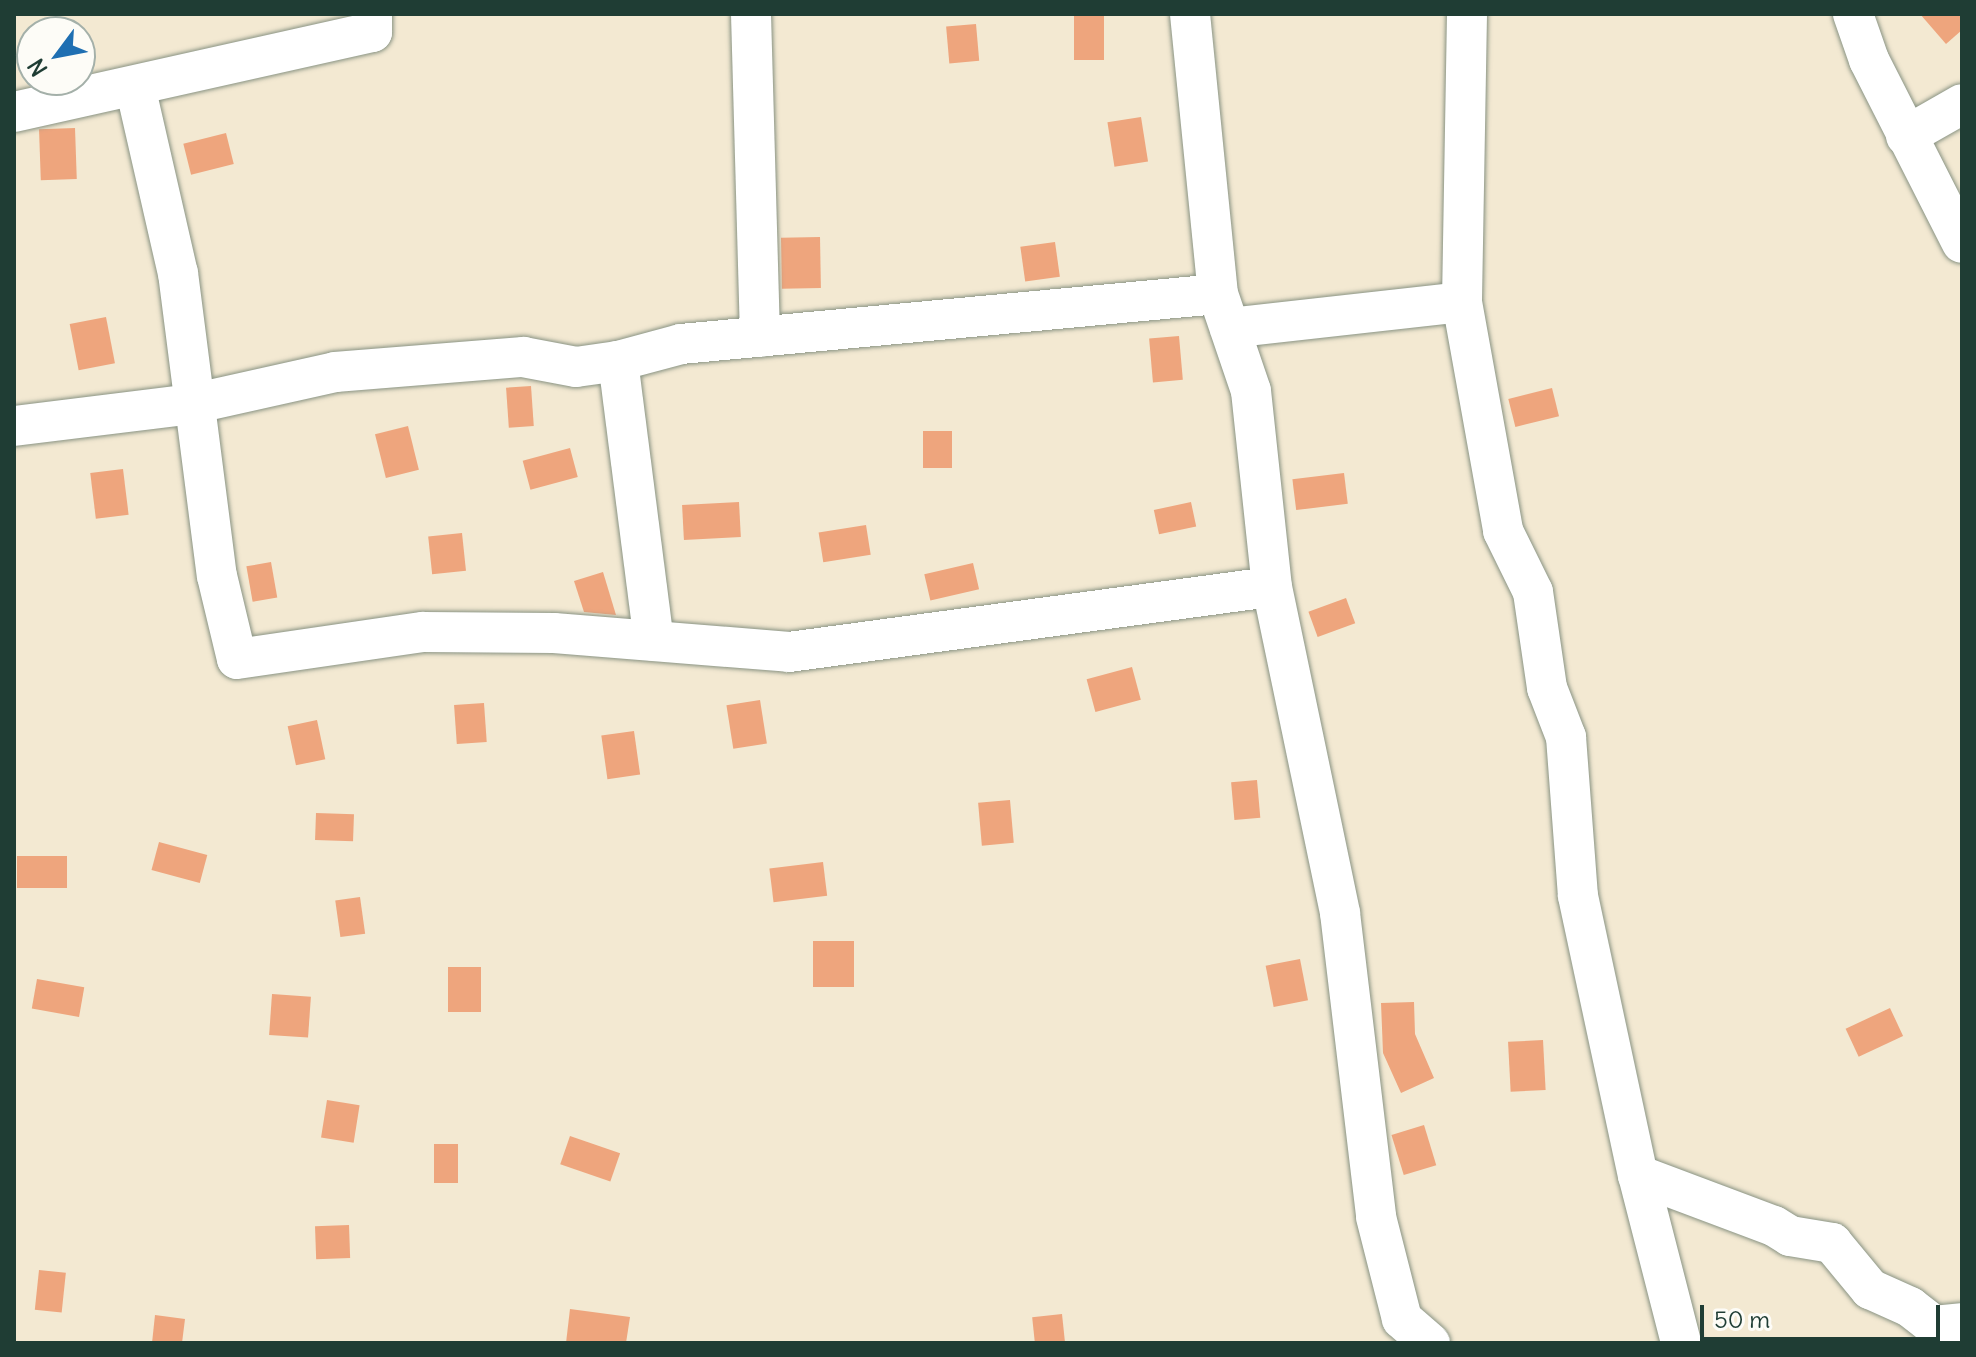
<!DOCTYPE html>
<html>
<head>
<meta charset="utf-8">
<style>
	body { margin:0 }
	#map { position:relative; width:1976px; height:1357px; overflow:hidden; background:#f3e9d2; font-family:Delius,sans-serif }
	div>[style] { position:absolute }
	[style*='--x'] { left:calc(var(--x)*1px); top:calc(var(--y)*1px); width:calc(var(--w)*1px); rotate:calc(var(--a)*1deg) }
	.building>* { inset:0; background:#eea57d; transform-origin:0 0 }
	.roads { filter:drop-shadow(0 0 2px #899383) drop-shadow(0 0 2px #899383) }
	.minor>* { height:40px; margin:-20px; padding:0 20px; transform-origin:20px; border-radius:20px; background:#fff }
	span { translate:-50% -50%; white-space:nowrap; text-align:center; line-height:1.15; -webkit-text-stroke:6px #fdfcf7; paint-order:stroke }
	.frame { position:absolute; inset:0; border:16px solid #1f3d34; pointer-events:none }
	.north { position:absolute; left:16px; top:16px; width:80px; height:80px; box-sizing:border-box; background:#fdfcf7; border:2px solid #a4b0a9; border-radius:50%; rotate:238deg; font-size:22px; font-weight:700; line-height:32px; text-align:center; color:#1f3d34 }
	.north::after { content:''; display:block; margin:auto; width:28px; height:36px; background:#1f6fb2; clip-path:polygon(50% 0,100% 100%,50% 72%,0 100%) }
	.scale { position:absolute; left:1700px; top:1305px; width:240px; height:36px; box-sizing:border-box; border:4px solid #1f3d34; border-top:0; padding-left:10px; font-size:24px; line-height:28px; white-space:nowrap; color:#1f3d34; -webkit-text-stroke:6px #fdfcf7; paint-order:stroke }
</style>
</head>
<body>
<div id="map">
	<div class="building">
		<i style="left:1074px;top:14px;width:30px;height:46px"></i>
		<i style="clip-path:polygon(1920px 14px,1962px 14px,1962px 30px,1946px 44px)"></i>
		<i style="left:976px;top:24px;width:37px;height:30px;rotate:85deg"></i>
		<i style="left:1141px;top:117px;width:45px;height:34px;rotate:81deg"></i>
		<i style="left:75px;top:128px;width:51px;height:36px;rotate:88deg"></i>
		<i style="left:226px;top:133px;width:32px;height:44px;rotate:76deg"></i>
		<i style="left:820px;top:237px;width:51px;height:39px;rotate:89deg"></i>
		<i style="left:1055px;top:242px;width:35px;height:35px;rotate:82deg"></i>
		<i style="left:106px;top:317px;width:47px;height:37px;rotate:79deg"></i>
		<i style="left:1179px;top:336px;width:44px;height:30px;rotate:85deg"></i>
		<i style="left:531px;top:386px;width:40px;height:25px;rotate:86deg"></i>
		<i style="left:1552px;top:388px;width:29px;height:45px;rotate:76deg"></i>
		<i style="left:408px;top:426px;width:45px;height:34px;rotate:76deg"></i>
		<i style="left:923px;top:431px;width:29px;height:37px"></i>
		<i style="left:570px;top:448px;width:30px;height:49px;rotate:75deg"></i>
		<i style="left:123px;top:469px;width:46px;height:33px;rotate:83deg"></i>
		<i style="left:1344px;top:473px;width:31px;height:52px;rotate:83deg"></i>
		<i style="left:739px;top:502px;width:35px;height:57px;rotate:87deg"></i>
		<i style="left:1191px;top:502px;width:25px;height:38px;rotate:78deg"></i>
		<i style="left:866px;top:525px;width:30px;height:48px;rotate:81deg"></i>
		<i style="left:462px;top:533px;width:38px;height:34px;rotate:84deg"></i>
		<i style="left:271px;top:562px;width:36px;height:25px;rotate:80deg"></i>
		<i style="left:973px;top:563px;width:27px;height:50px;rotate:77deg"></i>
		<i style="clip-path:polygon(603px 572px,616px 615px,584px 612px,574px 581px)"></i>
		<i style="left:1346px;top:598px;width:27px;height:40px;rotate:70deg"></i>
		<i style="left:1132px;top:667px;width:34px;height:47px;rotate:75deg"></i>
		<i style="left:760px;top:700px;width:44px;height:34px;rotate:81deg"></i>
		<i style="left:484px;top:703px;width:39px;height:30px;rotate:86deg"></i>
		<i style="left:317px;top:720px;width:40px;height:30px;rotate:78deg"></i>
		<i style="left:634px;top:731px;width:44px;height:33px;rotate:82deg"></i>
		<i style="left:1257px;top:780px;width:38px;height:26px;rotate:85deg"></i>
		<i style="left:1010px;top:800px;width:43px;height:32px;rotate:85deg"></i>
		<i style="left:316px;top:813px;width:38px;height:27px;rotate:2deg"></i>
		<i style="left:159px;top:842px;width:50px;height:29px;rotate:15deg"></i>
		<i style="left:17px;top:856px;width:50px;height:32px"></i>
		<i style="left:823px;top:862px;width:34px;height:54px;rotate:83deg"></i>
		<i style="left:360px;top:897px;width:37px;height:25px;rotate:82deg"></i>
		<i style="left:813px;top:941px;width:41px;height:46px"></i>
		<i style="left:1300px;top:959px;width:42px;height:35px;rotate:79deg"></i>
		<i style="left:448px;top:967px;width:33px;height:45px"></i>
		<i style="left:37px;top:979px;width:48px;height:30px;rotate:10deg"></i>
		<i style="left:272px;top:994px;width:39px;height:41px;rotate:4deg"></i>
		<i style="clip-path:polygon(1414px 1002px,1415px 1034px,1434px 1078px,1401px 1093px,1383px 1053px,1381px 1003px)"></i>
		<i style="left:1890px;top:1008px;width:31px;height:49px;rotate:65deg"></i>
		<i style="left:1543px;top:1040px;width:50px;height:35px;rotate:87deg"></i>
		<i style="left:327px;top:1100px;width:33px;height:38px;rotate:9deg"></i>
		<i style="left:1424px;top:1125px;width:42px;height:34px;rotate:73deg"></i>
		<i style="left:570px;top:1136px;width:53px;height:30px;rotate:19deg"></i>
		<i style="left:434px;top:1144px;width:24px;height:39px"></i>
		<i style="left:349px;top:1225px;width:33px;height:34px;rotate:88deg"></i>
		<i style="left:39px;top:1270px;width:27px;height:40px;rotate:6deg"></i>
		<i style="clip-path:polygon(570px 1309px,630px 1317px,626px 1343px,566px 1343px)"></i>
		<i style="left:1062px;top:1314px;width:29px;height:30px;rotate:84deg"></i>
		<i style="clip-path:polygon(155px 1315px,185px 1319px,182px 1343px,152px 1343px)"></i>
	</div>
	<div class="roads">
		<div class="minor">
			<i style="--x:751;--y:14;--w:323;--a:88.4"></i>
			<i style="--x:1190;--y:14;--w:281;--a:84.3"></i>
			<i style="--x:1218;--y:294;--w:102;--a:71.2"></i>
			<i style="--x:1251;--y:391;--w:197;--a:83.9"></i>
			<i style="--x:1272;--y:587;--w:333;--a:78.2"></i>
			<i style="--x:1340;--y:913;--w:306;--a:83.2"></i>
			<i style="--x:1376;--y:1217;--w:105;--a:75.7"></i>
			<i style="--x:1402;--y:1319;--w:37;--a:41"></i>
			<i style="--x:1467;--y:14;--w:288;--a:91"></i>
			<i style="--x:1462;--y:302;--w:233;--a:79.8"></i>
			<i style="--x:1503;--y:531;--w:68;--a:63.8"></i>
			<i style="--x:1533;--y:592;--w:97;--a:81.7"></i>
			<i style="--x:1547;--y:688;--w:53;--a:68.8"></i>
			<i style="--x:1566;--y:737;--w:159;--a:85.7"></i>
			<i style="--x:1578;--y:896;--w:285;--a:77.9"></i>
			<i style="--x:1638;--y:1175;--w:173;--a:75.6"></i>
			<i style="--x:1853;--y:14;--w:49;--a:70.8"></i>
			<i style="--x:1869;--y:60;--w:205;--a:63.1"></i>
			<i style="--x:135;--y:86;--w:192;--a:77.1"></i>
			<i style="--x:178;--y:273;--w:305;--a:82.7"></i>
			<i style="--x:217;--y:576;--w:85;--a:76.5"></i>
			<i style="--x:237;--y:659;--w:188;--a:-8.3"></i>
			<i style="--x:423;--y:632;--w:131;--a:0.4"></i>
			<i style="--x:554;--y:633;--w:236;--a:4.6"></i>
			<i style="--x:789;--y:652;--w:487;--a:-7.7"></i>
			<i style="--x:14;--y:112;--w:367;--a:-12.6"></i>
			<i style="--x:372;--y:32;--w:18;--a:-90"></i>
			<i style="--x:1906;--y:136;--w:64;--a:-29.7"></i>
			<i style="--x:1230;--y:328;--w:233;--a:-6.4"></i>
			<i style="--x:618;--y:361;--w:282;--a:82.7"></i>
			<i style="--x:14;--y:426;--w:179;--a:-7"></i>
			<i style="--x:192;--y:404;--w:147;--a:-12.6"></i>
			<i style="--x:335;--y:372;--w:189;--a:-4.6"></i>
			<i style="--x:523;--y:357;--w:54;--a:10.7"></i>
			<i style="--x:576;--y:367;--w:42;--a:-8.1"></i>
			<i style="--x:618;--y:361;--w:65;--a:-15.1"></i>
			<i style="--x:681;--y:344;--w:539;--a:-5.32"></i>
			<i style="--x:1638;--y:1175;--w:145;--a:20.6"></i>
			<i style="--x:1774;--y:1226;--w:19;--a:32"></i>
			<i style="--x:1790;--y:1236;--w:43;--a:9.5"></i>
			<i style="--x:1832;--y:1243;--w:60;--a:50.4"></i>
			<i style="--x:1870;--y:1289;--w:44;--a:24.2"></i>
			<i style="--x:1910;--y:1307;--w:31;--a:38"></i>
			<i style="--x:1934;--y:1326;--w:28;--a:-6"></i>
		</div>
	</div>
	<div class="frame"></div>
	<div class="north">N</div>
	<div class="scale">50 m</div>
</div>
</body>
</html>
